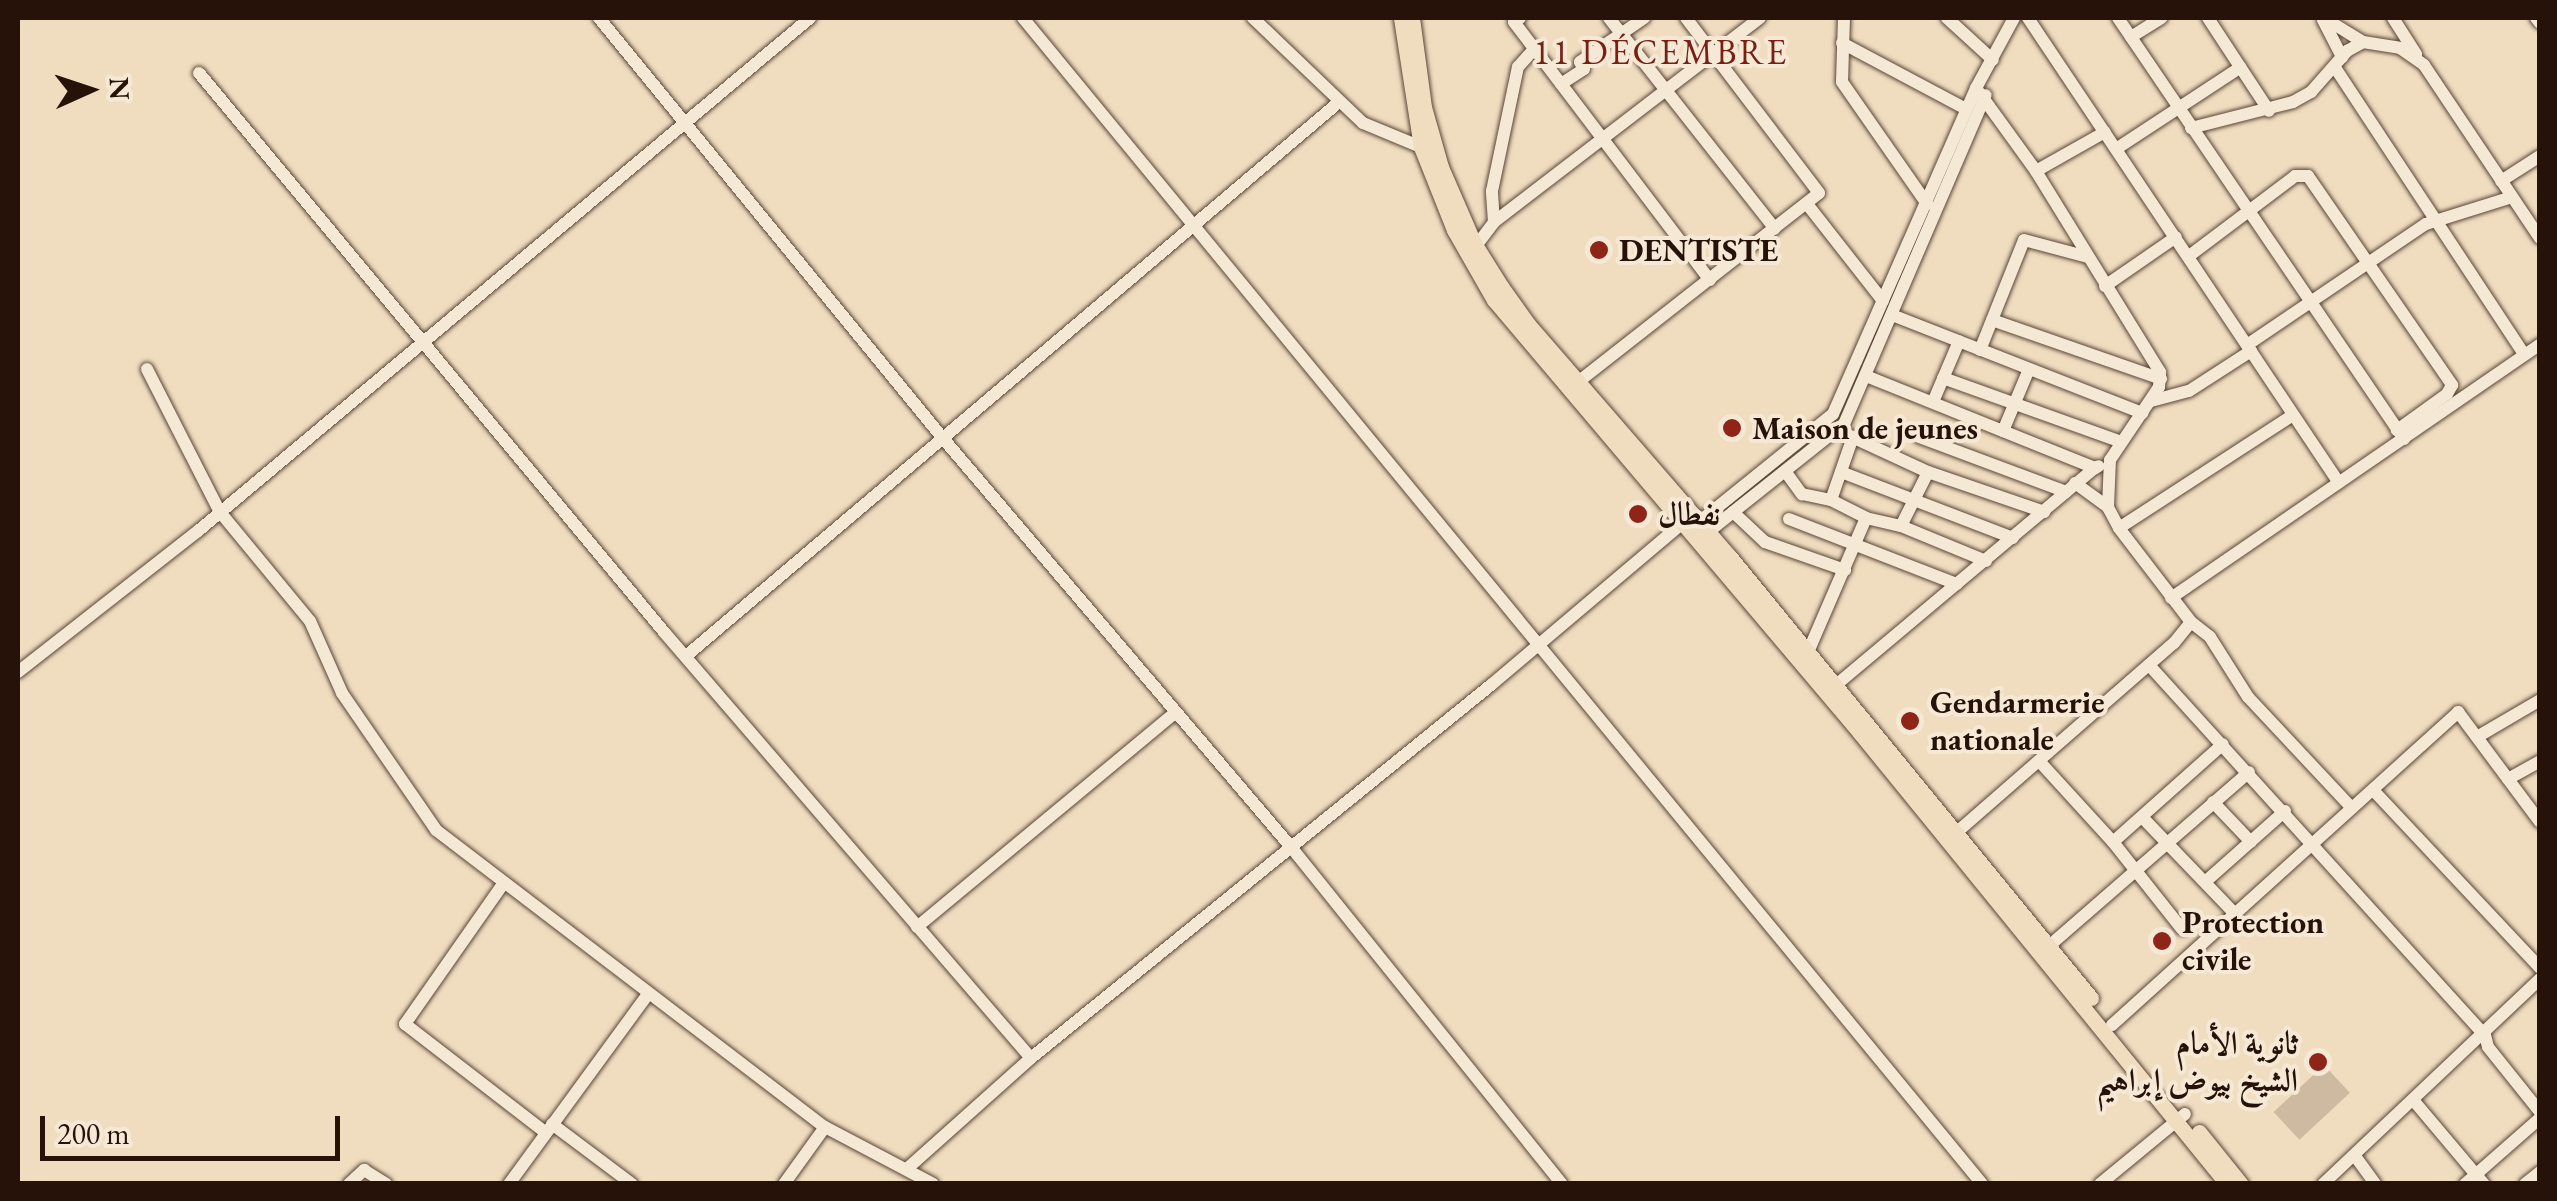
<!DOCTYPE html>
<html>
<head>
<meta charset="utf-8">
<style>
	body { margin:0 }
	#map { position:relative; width:2557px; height:1201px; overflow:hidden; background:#f0ddc0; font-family:"EB Garamond",Amiri,serif }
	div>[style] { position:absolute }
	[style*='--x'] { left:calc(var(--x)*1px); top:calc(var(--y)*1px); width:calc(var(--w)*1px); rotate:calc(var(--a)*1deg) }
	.green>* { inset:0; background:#cebaa1; transform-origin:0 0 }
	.roads { filter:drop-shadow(0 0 2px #594538) drop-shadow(0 0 2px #594538) }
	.minor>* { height:12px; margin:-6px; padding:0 6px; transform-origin:6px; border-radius:6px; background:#f5e9d6 }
	.major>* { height:15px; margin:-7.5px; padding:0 7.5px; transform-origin:7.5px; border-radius:7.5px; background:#f0ddc0 }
	.dots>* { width:28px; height:28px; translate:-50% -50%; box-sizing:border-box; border:5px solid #f5e9d6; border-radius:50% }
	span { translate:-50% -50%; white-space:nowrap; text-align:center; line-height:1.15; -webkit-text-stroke:8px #f5e9d6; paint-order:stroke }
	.poi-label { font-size:32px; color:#27120a; font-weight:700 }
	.left { translate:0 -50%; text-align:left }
	.right { translate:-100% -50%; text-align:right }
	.neighbourhood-label { font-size:35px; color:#7a1f14; letter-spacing:2.5px }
	.frame { position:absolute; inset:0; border:20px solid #27120a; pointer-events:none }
	.north { position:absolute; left:40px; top:40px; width:100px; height:100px; -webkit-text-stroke:8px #f5e9d6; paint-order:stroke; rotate:87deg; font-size:28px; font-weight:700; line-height:40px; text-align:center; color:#27120a }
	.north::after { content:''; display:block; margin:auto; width:35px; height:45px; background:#27120a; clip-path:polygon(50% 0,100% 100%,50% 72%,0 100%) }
	.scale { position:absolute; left:40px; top:1116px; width:300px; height:45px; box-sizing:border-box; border:5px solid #27120a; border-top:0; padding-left:12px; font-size:30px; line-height:35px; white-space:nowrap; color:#27120a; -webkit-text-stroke:8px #f5e9d6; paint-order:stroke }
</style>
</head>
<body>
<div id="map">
	<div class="green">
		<i style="left:2324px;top:1065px;width:38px;height:69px;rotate:47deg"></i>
	</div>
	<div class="roads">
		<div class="minor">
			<i style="--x:599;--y:18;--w:540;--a:50.71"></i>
			<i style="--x:941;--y:436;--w:540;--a:49.58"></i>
			<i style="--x:1291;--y:847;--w:432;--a:51.2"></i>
			<i style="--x:1023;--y:18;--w:1510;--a:50.56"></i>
			<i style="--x:1253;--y:18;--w:152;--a:43.7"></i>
			<i style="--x:1363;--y:123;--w:63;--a:22.5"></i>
			<i style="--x:1520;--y:18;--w:7;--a:146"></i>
			<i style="--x:1514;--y:22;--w:324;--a:52.8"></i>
			<i style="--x:1609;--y:18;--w:268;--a:51.8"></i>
			<i style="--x:1844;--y:18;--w:64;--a:91.8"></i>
			<i style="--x:1842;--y:82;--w:149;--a:55.1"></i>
			<i style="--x:1947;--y:18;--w:62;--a:42.4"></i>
			<i style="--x:2028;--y:18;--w:559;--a:56.22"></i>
			<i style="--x:2118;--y:18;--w:509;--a:55.81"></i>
			<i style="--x:2208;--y:18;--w:111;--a:56.7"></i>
			<i style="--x:2324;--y:18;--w:46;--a:31.6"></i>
			<i style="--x:2393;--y:18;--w:43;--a:57.4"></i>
			<i style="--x:2536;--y:18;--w:6;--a:51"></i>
			<i style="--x:2323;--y:20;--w:42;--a:62.8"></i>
			<i style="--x:2131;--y:37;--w:36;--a:-32"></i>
			<i style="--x:1842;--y:43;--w:140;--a:28"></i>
			<i style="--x:2334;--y:66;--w:345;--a:56.6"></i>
			<i style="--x:199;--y:73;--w:727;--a:50.24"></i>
			<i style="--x:664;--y:632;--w:562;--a:49.26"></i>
			<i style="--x:1561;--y:84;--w:27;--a:-33"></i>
			<i style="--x:1584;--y:69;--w:8;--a:-120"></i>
			<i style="--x:1580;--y:62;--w:78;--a:-34.5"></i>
			<i style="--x:2191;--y:128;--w:105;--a:-14.3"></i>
			<i style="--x:2293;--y:102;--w:21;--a:-29"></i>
			<i style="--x:2311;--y:92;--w:55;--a:-48.7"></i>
			<i style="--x:2347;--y:51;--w:18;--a:-29"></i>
			<i style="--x:2363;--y:42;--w:37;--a:9"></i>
			<i style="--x:2400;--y:48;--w:29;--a:35"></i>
			<i style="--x:2424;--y:65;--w:208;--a:56.2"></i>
			<i style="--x:2116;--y:149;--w:149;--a:-33.3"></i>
			<i style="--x:2036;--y:171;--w:79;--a:-29.5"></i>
			<i style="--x:2501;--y:181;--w:46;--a:-32.7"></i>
			<i style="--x:1807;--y:204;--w:123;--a:51.9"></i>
			<i style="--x:1494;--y:222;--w:335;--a:-37.5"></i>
			<i style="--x:1476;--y:246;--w:30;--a:-53"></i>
			<i style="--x:1494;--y:222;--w:31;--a:-94"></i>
			<i style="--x:1492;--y:191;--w:127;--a:-78.2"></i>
			<i style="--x:1518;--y:67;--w:24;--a:-48"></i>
			<i style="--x:2189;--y:256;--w:133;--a:-37"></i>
			<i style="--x:2295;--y:176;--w:13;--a:0"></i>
			<i style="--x:2308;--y:176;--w:254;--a:55.4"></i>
			<i style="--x:2452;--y:385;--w:10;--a:119"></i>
			<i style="--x:2447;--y:394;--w:62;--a:144.2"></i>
			<i style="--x:2105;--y:286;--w:86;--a:-34.6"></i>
			<i style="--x:1892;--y:315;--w:269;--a:21.4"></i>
			<i style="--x:1992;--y:320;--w:179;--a:19.2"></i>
			<i style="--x:2247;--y:345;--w:216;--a:-34.1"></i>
			<i style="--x:2426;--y:224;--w:90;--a:-17.4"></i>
			<i style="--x:1980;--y:350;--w:118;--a:-68.2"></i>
			<i style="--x:2024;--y:240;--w:66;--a:14.9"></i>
			<i style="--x:147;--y:369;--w:161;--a:63"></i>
			<i style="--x:220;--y:512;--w:141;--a:50.5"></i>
			<i style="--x:310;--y:621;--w:79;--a:66"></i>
			<i style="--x:342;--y:693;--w:166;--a:55.5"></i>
			<i style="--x:436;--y:830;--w:489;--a:37.4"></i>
			<i style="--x:825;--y:1127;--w:122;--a:27.8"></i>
			<i style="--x:1866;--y:376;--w:247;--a:21.9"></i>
			<i style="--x:2095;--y:468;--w:4;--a:-27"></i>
			<i style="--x:1943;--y:378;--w:187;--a:19.7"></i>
			<i style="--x:1578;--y:382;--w:306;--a:-38.1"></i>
			<i style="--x:1819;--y:193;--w:220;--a:-127.2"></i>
			<i style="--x:2151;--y:401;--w:39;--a:-15"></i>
			<i style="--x:2189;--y:391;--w:74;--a:-32.8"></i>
			<i style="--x:1933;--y:402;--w:66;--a:-66.9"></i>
			<i style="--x:1837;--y:430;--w:100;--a:24.8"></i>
			<i style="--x:1928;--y:472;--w:123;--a:19"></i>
			<i style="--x:2003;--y:431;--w:67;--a:-67.2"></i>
			<i style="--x:1919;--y:437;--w:157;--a:20.5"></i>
			<i style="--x:1785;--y:471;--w:29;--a:54"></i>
			<i style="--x:1802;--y:494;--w:30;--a:12"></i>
			<i style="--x:1831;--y:500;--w:39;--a:27"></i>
			<i style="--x:1866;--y:518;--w:36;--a:13"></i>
			<i style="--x:1901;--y:526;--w:92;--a:22.4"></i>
			<i style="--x:1841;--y:472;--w:184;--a:21"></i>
			<i style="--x:2075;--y:483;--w:41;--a:36"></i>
			<i style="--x:1831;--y:500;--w:67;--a:-70.8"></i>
			<i style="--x:1733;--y:512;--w:44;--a:43.2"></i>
			<i style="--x:1765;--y:542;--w:85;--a:19.3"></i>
			<i style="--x:1789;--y:519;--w:180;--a:21.2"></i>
			<i style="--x:1699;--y:522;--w:172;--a:-38.9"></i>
			<i style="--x:1833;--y:414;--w:356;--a:-66.3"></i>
			<i style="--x:1976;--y:88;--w:80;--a:-61.5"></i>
			<i style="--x:1901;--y:526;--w:60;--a:-63.4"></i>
			<i style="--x:2119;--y:528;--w:207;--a:-33"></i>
			<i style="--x:1708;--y:532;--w:174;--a:-38.5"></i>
			<i style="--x:1844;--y:424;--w:358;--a:-66.7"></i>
			<i style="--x:2171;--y:598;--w:448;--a:-34.5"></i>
			<i style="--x:2191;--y:622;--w:24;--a:38"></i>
			<i style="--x:2210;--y:637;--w:71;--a:57.7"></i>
			<i style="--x:2248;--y:697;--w:152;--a:46.9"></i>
			<i style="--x:1808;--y:652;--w:146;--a:-66.6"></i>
			<i style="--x:686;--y:656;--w:856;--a:-40.31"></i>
			<i style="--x:2149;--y:665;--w:500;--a:47.8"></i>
			<i style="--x:2485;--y:1035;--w:12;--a:76"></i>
			<i style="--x:2488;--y:1047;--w:83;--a:51.3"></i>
			<i style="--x:18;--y:672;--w:229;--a:-38.1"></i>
			<i style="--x:198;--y:531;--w:799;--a:-39.97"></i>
			<i style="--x:1836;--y:685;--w:338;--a:-40"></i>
			<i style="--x:2477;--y:737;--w:73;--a:-30.4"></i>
			<i style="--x:2039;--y:761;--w:110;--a:47.6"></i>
			<i style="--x:2113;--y:842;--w:111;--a:51.6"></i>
			<i style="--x:2508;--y:779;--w:37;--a:-29"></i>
			<i style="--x:2373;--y:790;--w:244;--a:46.8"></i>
			<i style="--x:2213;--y:802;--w:55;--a:46.5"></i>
			<i style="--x:2142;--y:817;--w:134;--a:46.2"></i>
			<i style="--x:1957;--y:832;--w:288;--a:-41.1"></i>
			<i style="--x:2174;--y:643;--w:27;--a:-51"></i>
			<i style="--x:2191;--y:622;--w:118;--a:-127.5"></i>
			<i style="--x:2119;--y:528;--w:24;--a:-118"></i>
			<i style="--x:2108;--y:507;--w:47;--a:-87.6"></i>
			<i style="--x:2110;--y:460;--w:88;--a:-56.1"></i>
			<i style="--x:2159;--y:387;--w:15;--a:-86"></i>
			<i style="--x:2160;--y:372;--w:236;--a:-121.7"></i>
			<i style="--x:2036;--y:171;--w:102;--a:-125.9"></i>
			<i style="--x:2113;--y:842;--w:147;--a:-41.7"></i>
			<i style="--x:2205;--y:882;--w:107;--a:-41.6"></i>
			<i style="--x:503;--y:884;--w:171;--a:125"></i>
			<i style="--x:405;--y:1024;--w:178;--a:37.7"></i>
			<i style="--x:917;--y:927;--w:335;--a:-39.7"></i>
			<i style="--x:2049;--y:946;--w:265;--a:-41"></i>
			<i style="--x:2112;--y:1025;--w:467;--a:-42.1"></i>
			<i style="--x:2458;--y:712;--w:137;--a:53.3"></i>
			<i style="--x:2414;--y:1101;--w:109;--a:49.9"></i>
			<i style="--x:552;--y:1124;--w:100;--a:36.9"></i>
			<i style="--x:2355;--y:1156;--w:34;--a:54"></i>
			<i style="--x:909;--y:1167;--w:164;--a:-41.8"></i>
			<i style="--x:1031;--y:1058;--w:592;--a:-39.04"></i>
			<i style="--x:1491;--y:685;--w:253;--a:-40.2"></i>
			<i style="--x:349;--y:1184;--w:21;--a:-43"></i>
			<i style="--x:364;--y:1170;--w:26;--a:32"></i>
			<i style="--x:509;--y:1184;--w:235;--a:-53.8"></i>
			<i style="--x:784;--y:1184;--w:70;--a:-54.3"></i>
			<i style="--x:2100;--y:1184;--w:110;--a:-39.5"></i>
			<i style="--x:2323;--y:1184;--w:299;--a:-43.4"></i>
			<i style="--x:2465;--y:1184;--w:100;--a:-41.3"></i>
			<i style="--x:2525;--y:1184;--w:19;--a:-39"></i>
		</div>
		<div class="major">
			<i style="--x:1401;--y:18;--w:131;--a:81.2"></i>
			<i style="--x:1421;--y:147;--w:89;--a:68.3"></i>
			<i style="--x:1454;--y:230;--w:81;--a:60.3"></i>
			<i style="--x:1494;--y:300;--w:567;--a:49.79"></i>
			<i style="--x:1860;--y:733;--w:581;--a:50.86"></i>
			<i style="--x:1412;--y:18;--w:90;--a:82.3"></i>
			<i style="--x:1424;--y:107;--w:62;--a:74.2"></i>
			<i style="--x:1441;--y:167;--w:83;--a:66.5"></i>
			<i style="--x:1474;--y:243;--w:51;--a:57.9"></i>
			<i style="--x:1501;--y:286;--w:47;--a:54.6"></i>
			<i style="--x:1528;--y:324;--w:308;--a:49.1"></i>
			<i style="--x:1730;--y:557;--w:570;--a:50.7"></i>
			<i style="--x:2199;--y:1132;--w:67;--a:51.1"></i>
		</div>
	</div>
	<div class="dots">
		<i style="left:1599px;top:250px;background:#8f2418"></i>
		<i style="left:1732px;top:428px;background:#8f2418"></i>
		<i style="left:1638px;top:514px;background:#8f2418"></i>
		<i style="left:1910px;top:721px;background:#8f2418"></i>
		<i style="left:2162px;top:941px;background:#8f2418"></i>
		<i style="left:2318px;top:1062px;background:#8f2418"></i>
	</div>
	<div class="poi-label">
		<span class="left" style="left:1619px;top:250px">DENTISTE</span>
		<span class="left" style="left:1752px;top:428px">Maison de jeunes</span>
		<span class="left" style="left:1658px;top:514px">نفطال</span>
		<span class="left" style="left:1930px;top:721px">Gendarmerie<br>nationale</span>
		<span class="left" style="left:2182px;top:941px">Protection<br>civile</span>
		<span class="right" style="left:2298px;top:1062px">ثانوية الأمام<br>الشيخ بيوض إبراهيم</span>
	</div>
	<div class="neighbourhood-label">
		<span style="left:1661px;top:52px">11 DÉCEMBRE</span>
	</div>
	<div class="frame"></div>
	<div class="north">N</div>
	<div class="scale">200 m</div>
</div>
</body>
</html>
